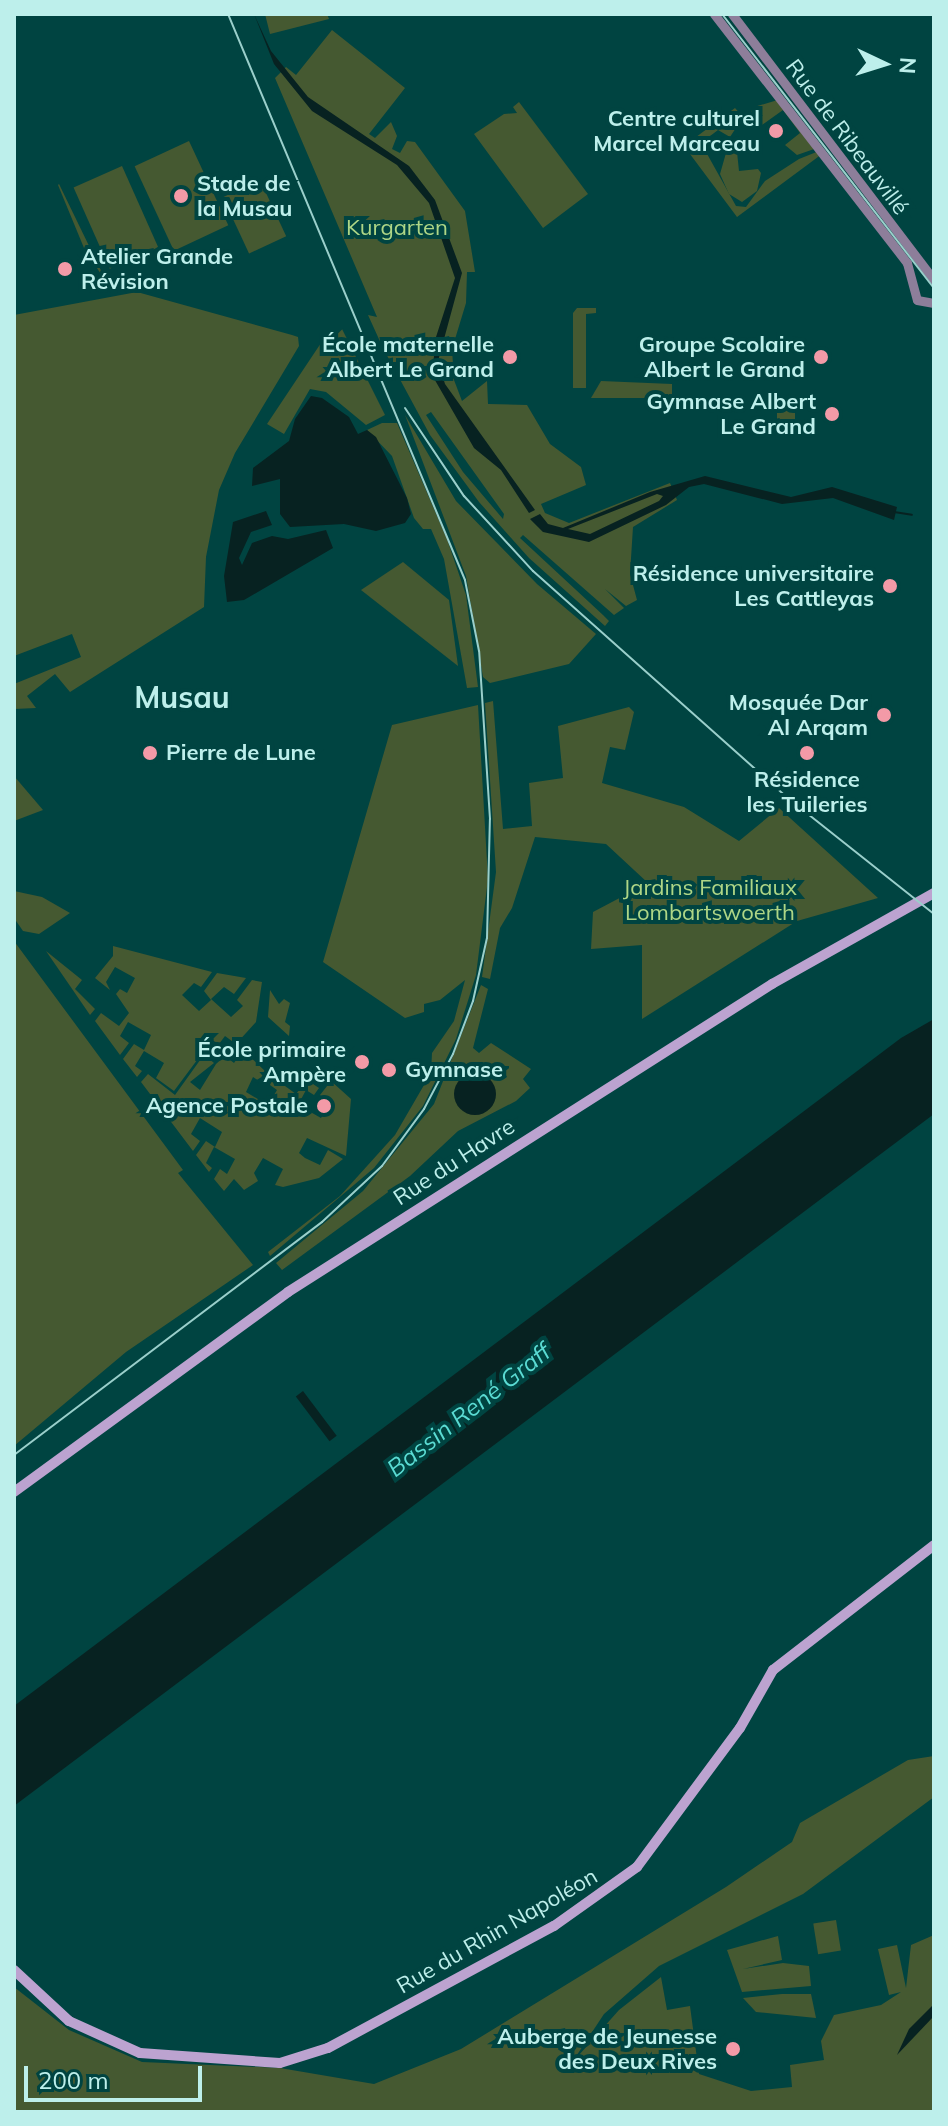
<!DOCTYPE html>
<html>
<head>
<meta charset="utf-8">
<style>
	body { margin:0 }
	#map { position:relative; width:948px; height:2126px; overflow:hidden; background:#004441; font-family:Mulish,sans-serif }
	div>[style] { position:absolute }
	[style*='--x'] { left:calc(var(--x)*1px); top:calc(var(--y)*1px); width:calc(var(--w)*1px); rotate:calc(var(--a)*1deg) }
	.green>* { inset:0; background:#455931; transform-origin:0 0 }
	.water>* { inset:0; background:#072221; transform-origin:0 0 }
	.round { border-radius:50% }
	.stream>* { height:2px; margin:-1px; padding:0 1px; transform-origin:1px; border-radius:1px; background:#072221 }
	.tertiary>* { height:9px; margin:-4.5px; padding:0 4.5px; transform-origin:4.5px; border-radius:4.5px; background:#8d7e9a }
	.secondary>* { height:10px; margin:-5px; padding:0 5px; transform-origin:5px; border-radius:5px; background:#bca3d0 }
	.tram>* { height:2px; margin:-1px; padding:0 1px; transform-origin:1px; border-radius:1px; background:#9acfcb }
	.rail>* { height:2px; margin:-1px; padding:0 1px; transform-origin:1px; border-radius:1px; background:#9acfcb }
	.dots>* { width:22px; height:22px; translate:-50% -50%; box-sizing:border-box; border:4px solid #004441; border-radius:50% }
	span { translate:-50% -50%; white-space:nowrap; text-align:center; line-height:1.15; -webkit-text-stroke:8px #004441; paint-order:stroke }
	.poi-label { font-size:22px; color:#bdefeb; font-weight:700 }
	.right { translate:-100% -50%; text-align:right }
	.left { translate:0 -50%; text-align:left }
	.street-label { font-size:22px; color:#bdefeb }
	.park-label { font-size:22px; color:#aed686 }
	.water-label { font-size:24px; color:#5adbd3; font-style:italic }
	.district-label { font-size:30px; color:#bdefeb; font-weight:700 }
	.frame { position:absolute; inset:0; border:16px solid #bdefeb; pointer-events:none }
	.north { position:absolute; left:844px; top:24px; width:80px; height:80px; -webkit-text-stroke:6px #004441; paint-order:stroke; rotate:94deg; font-size:22px; font-weight:700; line-height:32px; text-align:center; color:#bdefeb }
	.north::after { content:''; display:block; margin:auto; width:28px; height:36px; background:#bdefeb; clip-path:polygon(50% 0,100% 100%,50% 72%,0 100%) }
	.scale { position:absolute; left:24px; top:2066px; width:178px; height:36px; box-sizing:border-box; border:4px solid #bdefeb; border-top:0; padding-left:10px; font-size:24px; line-height:28px; white-space:nowrap; color:#bdefeb; -webkit-text-stroke:6px #004441; paint-order:stroke }
</style>
</head>
<body>
<div id="map">
	<div class="green">
		<i style="clip-path:polygon(265px 14px,327px 14px,329px 19px,270px 34px)"></i>
		<i style="clip-path:polygon(evenodd,332px 30px,405px 88px,369px 134px,375px 138px,391px 122px,397px 136px,392px 149px,400px 153px,407px 141px,415px 142px,465px 211px,475px 272px,467px 272px,466px 303px,452px 349px,454px 380px,462px 401px,487px 381px,488px 404px,527px 405px,550px 444px,581px 467px,586px 485px,541px 504px,545px 513px,569px 523px,670px 483px,677px 500px,633px 527px,630px 574px,637px 600px,626px 606px,605px 589px,624px 608px,614px 615px,523px 535px,520px 538px,603px 615px,609px 621px,605px 626px,529px 558px,479px 502px,430px 435px,383px 348px,368px 315px,377px 317px,275px 78px,286px 67px,296px 75px,332px 30px,431px 412px,504px 514px,503px 519px,463px 472px,426px 415px,431px 412px)"></i>
		<i style="clip-path:polygon(781px 99px,817px 148px,797px 155px,785px 145px,800px 133px,783px 110px,759px 127px,751px 112px,754px 107px)"></i>
		<i style="clip-path:polygon(519px 102px,588px 194px,543px 228px,474px 134px,504px 114px,517px 113px,513px 107px)"></i>
		<i style="clip-path:polygon(735px 108px,743px 117px,730px 137px,718px 130px,701px 143px,736px 206px,746px 207px,765px 181px,799px 159px,819px 151px,822px 154px,737px 217px,684px 146px)"></i>
		<i style="left:189px;top:141px;width:93px;height:60px;rotate:65deg"></i>
		<i style="clip-path:polygon(728px 146px,737px 152px,739px 171px,758px 169px,761px 173px,757px 191px,742px 202px,729px 194px,720px 174px)"></i>
		<i style="left:122px;top:166px;width:89px;height:53px;rotate:66deg"></i>
		<i style="left:260px;top:180px;width:62px;height:41px;rotate:65deg"></i>
		<i style="clip-path:polygon(58px 185px,59px 184px,108px 285px,84px 248px)"></i>
		<i style="clip-path:polygon(137px 292px,292px 335px,298px 337px,299px 346px,235px 453px,219px 490px,206px 557px,204px 607px,70px 692px,55px 674px,27px 696px,36px 708px,14px 709px,14px 684px,81px 657px,72px 634px,14px 656px,14px 315px)"></i>
		<i style="clip-path:polygon(577px 308px,596px 308px,596px 313px,586px 314px,586px 388px,573px 388px,573px 313px)"></i>
		<i style="clip-path:polygon(342px 329px,385px 415px,366px 425px,326px 392px,310px 389px,284px 434px,267px 424px,321px 343px)"></i>
		<i style="clip-path:polygon(601px 381px,672px 384px,672px 398px,591px 398px)"></i>
		<i style="left:777px;top:397px;width:18px;height:36px"></i>
		<i style="clip-path:polygon(405px 415px,456px 501px,537px 584px,596px 634px,569px 664px,490px 683px,483px 677px,466px 576px)"></i>
		<i style="clip-path:polygon(382px 423px,397px 423px,447px 539px,466px 595px,478px 687px,467px 688px,444px 559px,431px 529px,423px 529px,414px 518px,392px 456px,367px 430px)"></i>
		<i style="clip-path:polygon(403px 562px,449px 600px,458px 666px,361px 590px)"></i>
		<i style="clip-path:polygon(493px 701px,503px 829px,532px 826px,529px 783px,563px 778px,558px 726px,629px 707px,634px 712px,625px 750px,610px 747px,602px 783px,684px 807px,739px 841px,779px 808px,878px 898px,797px 921px,642px 1019px,642px 945px,591px 949px,593px 912px,648px 883px,606px 844px,535px 837px,512px 908px,500px 928px,490px 979px,482px 977px,496px 872px,485px 703px)"></i>
		<i style="clip-path:polygon(478px 705px,488px 879px,476px 975px,456px 1039px,423px 1106px,374px 1168px,270px 1256px,268px 1252px,340px 1196px,395px 1135px,431px 1073px,432px 1053px,454px 1021px,465px 980px,440px 1000px,424px 1004px,424px 1012px,405px 1018px,323px 962px,392px 725px)"></i>
		<i style="clip-path:polygon(14px 776px,43px 810px,14px 821px)"></i>
		<i style="clip-path:polygon(14px 891px,42px 897px,70px 913px,39px 934px,23px 931px,14px 918px)"></i>
		<i style="clip-path:polygon(14px 941px,183px 1170px,178px 1173px,253px 1265px,126px 1352px,14px 1446px)"></i>
		<i style="clip-path:polygon(113px 946px,212px 972px,201px 987px,194px 983px,182px 995px,199px 1011px,211px 1000px,204px 991px,217px 973px,246px 978px,234px 994px,224px 987px,211px 999px,231px 1017px,243px 1006px,237px 1000px,252px 980px,262px 982px,256px 1022px,236px 1044px,225px 1036px,219px 1044px,212px 1040px,174px 1091px,156px 1078px,164px 1063px,144px 1051px,135px 1066px,142px 1071px,137px 1077px,123px 1059px,134px 1044px,144px 1050px,151px 1035px,128px 1022px,120px 1036px,129px 1043px,120px 1055px,95px 1021px,101px 1013px,119px 1026px,129px 1013px,116px 994px,120px 989px,127px 993px,135px 978px,115px 967px,106px 982px,110px 990px,95px 978px,113px 956px)"></i>
		<i style="clip-path:polygon(46px 951px,82px 980px,75px 989px,95px 1009px,90px 1015px)"></i>
		<i style="clip-path:polygon(481px 985px,488px 989px,473px 1048px,479px 1053px,491px 1043px,531px 1069px,523px 1079px,530px 1088px,516px 1101px,458px 1131px,410px 1176px,282px 1270px,276px 1263px,363px 1191px,434px 1104px)"></i>
		<i style="clip-path:polygon(270px 990px,279px 1004px,284px 999px,290px 1003px,285px 1022px,290px 1026px,289px 1036px,268px 1017px)"></i>
		<i style="clip-path:polygon(213px 1042px,217px 1045px,208px 1058px,214px 1063px,190px 1082px,200px 1090px,216px 1064px,225px 1056px,234px 1063px,243px 1050px,266px 1072px,271px 1070px,261px 1082px,253px 1077px,246px 1092px,268px 1105px,277px 1090px,270px 1085px,275px 1073px,274px 1078px,296px 1094px,307px 1080px,319px 1088px,314px 1095px,306px 1090px,298px 1105px,321px 1118px,329px 1104px,320px 1095px,331px 1081px,351px 1099px,346px 1156px,307px 1138px,299px 1153px,305px 1158px,320px 1165px,328px 1150px,343px 1159px,319px 1178px,283px 1187px,275px 1185px,283px 1169px,263px 1158px,254px 1173px,258px 1181px,244px 1190px,234px 1179px,224px 1191px,214px 1179px,220px 1169px,227px 1174px,235px 1159px,214px 1147px,206px 1163px,212px 1168px,209px 1172px,196px 1155px,206px 1141px,215px 1147px,222px 1132px,200px 1118px,191px 1134px,200px 1141px,193px 1151px,141px 1082px,148px 1074px,175px 1095px)"></i>
		<i style="clip-path:polygon(934px 1756px,934px 1797px,803px 1894px,659px 1966px,604px 2014px,571px 2064px,619px 2010px,661px 1977px,667px 2010px,690px 2006px,699px 2074px,751px 2091px,792px 2087px,790px 2065px,824px 2060px,821px 2041px,834px 2015px,881px 2005px,901px 1992px,889px 1995px,878px 1949px,897px 1945px,906px 1988px,911px 1945px,934px 1935px,934px 2112px,14px 2112px,14px 1987px,69px 2030px,142px 2062px,280px 2068px,374px 2084px,461px 2049px,726px 1887px,792px 1842px,800px 1823px,908px 1760px)"></i>
		<i style="left:836px;top:1920px;width:31px;height:23px;rotate:81deg"></i>
		<i style="clip-path:polygon(778px 1936px,782px 1960px,743px 1969px,783px 1963px,809px 1966px,811px 1986px,742px 1992px,727px 1950px)"></i>
		<i style="clip-path:polygon(782px 1994px,811px 1994px,816px 2018px,756px 2012px,743px 1998px)"></i>
	</div>
	<div class="water">
		<i style="clip-path:polygon(254px 14px,271px 51px,308px 97px,409px 166px,435px 200px,462px 273px,438px 361px,445px 384px,535px 510px,529px 513px,501px 470px,474px 448px,432px 375px,436px 337px,455px 278px,429px 203px,397px 165px,312px 111px,274px 64px)"></i>
		<i style="clip-path:polygon(311px 396px,322px 398px,349px 417px,358px 434px,367px 430px,376px 437px,407px 498px,411px 514px,405px 523px,376px 531px,344px 524px,290px 527px,280px 514px,280px 479px,252px 486px,253px 468px,289px 441px,295px 419px)"></i>
		<i style="clip-path:polygon(evenodd,705px 476px,791px 497px,832px 487px,897px 507px,894px 520px,833px 498px,782px 504px,704px 484px,689px 487px,666px 505px,589px 542px,543px 532px,530px 519px,540px 514px,548px 524px,563px 528px,650px 492px,705px 476px,657px 494px,663px 496px,659px 501px,590px 534px,568px 529px,657px 494px)"></i>
		<i style="clip-path:polygon(266px 511px,272px 525px,251px 532px,239px 558px,242px 565px,252px 543px,272px 536px,288px 539px,326px 530px,333px 548px,244px 600px,227px 602px,224px 576px,233px 522px)"></i>
		<i style="clip-path:polygon(934px 1019px,934px 1114px,14px 1806px,14px 1706px,901px 1038px)"></i>
		<i class="round" style="left:454px;top:1073px;width:42px;height:42px"></i>
		<i style="left:303px;top:1391px;width:56px;height:9px;rotate:53deg"></i>
		<i style="clip-path:polygon(934px 2004px,934px 2016px,897px 2055px,909px 2029px)"></i>
	</div>
	<div class="stream">
		<i style="--x:894;--y:512;--w:18;--a:9"></i>
	</div>
	<div class="tertiary">
		<i style="--x:714;--y:14;--w:315;--a:52.2"></i>
		<i style="--x:907;--y:263;--w:38;--a:75"></i>
		<i style="--x:917;--y:300;--w:17;--a:10"></i>
		<i style="--x:732;--y:14;--w:334;--a:52.8"></i>
	</div>
	<div class="secondary">
		<i style="--x:14;--y:1492;--w:339;--a:-36.1"></i>
		<i style="--x:288;--y:1292;--w:574;--a:-32.47"></i>
		<i style="--x:772;--y:984;--w:186;--a:-29.3"></i>
		<i style="--x:14;--y:1970;--w:75;--a:42.8"></i>
		<i style="--x:69;--y:2021;--w:78;--a:24.3"></i>
		<i style="--x:140;--y:2053;--w:140;--a:4.1"></i>
		<i style="--x:280;--y:2063;--w:50;--a:-17.4"></i>
		<i style="--x:328;--y:2048;--w:257;--a:-28.4"></i>
		<i style="--x:554;--y:1926;--w:102;--a:-35.4"></i>
		<i style="--x:637;--y:1867;--w:173;--a:-53.5"></i>
		<i style="--x:740;--y:1728;--w:67;--a:-60.4"></i>
		<i style="--x:773;--y:1670;--w:204;--a:-37.8"></i>
	</div>
	<div class="tram">
		<i style="--x:722;--y:14;--w:346;--a:52.3"></i>
	</div>
	<div class="rail">
		<i style="--x:405;--y:408;--w:106;--a:56.2"></i>
		<i style="--x:464;--y:496;--w:102;--a:47.4"></i>
		<i style="--x:533;--y:571;--w:343;--a:41.7"></i>
		<i style="--x:789;--y:799;--w:185;--a:38.4"></i>
		<i style="--x:14;--y:1455;--w:386;--a:-37.1"></i>
		<i style="--x:322;--y:1222;--w:82;--a:-43"></i>
		<i style="--x:382;--y:1166;--w:71;--a:-53.6"></i>
		<i style="--x:424;--y:1109;--w:62;--a:-62.2"></i>
		<i style="--x:453;--y:1054;--w:57;--a:-69.3"></i>
		<i style="--x:473;--y:1001;--w:65;--a:-77.5"></i>
		<i style="--x:487;--y:938;--w:119;--a:-88.6"></i>
		<i style="--x:490;--y:819;--w:168;--a:-93.7"></i>
		<i style="--x:479;--y:651;--w:72;--a:-101.2"></i>
		<i style="--x:465;--y:580;--w:614;--a:-112.72"></i>
	</div>
	<div class="dots">
		<i style="left:776px;top:131px;background:#f39aa7"></i>
		<i style="left:181px;top:196px;background:#f39aa7"></i>
		<i style="left:65px;top:269px;background:#f39aa7"></i>
		<i style="left:510px;top:357px;background:#f39aa7"></i>
		<i style="left:821px;top:357px;background:#f39aa7"></i>
		<i style="left:832px;top:414px;background:#f39aa7"></i>
		<i style="left:890px;top:586px;background:#f39aa7"></i>
		<i style="left:884px;top:715px;background:#f39aa7"></i>
		<i style="left:150px;top:753px;background:#f39aa7"></i>
		<i style="left:807px;top:753px;background:#f39aa7"></i>
		<i style="left:362px;top:1062px;background:#f39aa7"></i>
		<i style="left:389px;top:1070px;background:#f39aa7"></i>
		<i style="left:324px;top:1106px;background:#f39aa7"></i>
		<i style="left:733px;top:2049px;background:#f39aa7"></i>
	</div>
	<div class="poi-label">
		<span class="right" style="left:760px;top:131px">Centre culturel<br>Marcel Marceau</span>
		<span class="left" style="left:197px;top:196px">Stade de<br>la Musau</span>
		<span class="left" style="left:81px;top:269px">Atelier Grande<br>Révision</span>
		<span class="right" style="left:494px;top:357px">École maternelle<br>Albert Le Grand</span>
		<span class="right" style="left:805px;top:357px">Groupe Scolaire<br>Albert le Grand</span>
		<span class="right" style="left:816px;top:414px">Gymnase Albert<br>Le Grand</span>
		<span class="right" style="left:874px;top:586px">Résidence universitaire<br>Les Cattleyas</span>
		<span class="right" style="left:868px;top:715px">Mosquée Dar<br>Al Arqam</span>
		<span class="left" style="left:166px;top:753px">Pierre de Lune</span>
		<span style="left:807px;top:792px">Résidence<br>les Tuileries</span>
		<span class="right" style="left:346px;top:1062px">École primaire<br>Ampère</span>
		<span class="left" style="left:405px;top:1070px">Gymnase</span>
		<span class="right" style="left:308px;top:1106px">Agence Postale</span>
		<span class="right" style="left:717px;top:2049px">Auberge de Jeunesse<br>des Deux Rives</span>
	</div>
	<div class="street-label">
		<span style="left:847px;top:137px;rotate:53deg">Rue de Ribeauvillé</span>
		<span style="left:454px;top:1162px;rotate:-33deg">Rue du Havre</span>
		<span style="left:497px;top:1931px;rotate:-30deg">Rue du Rhin Napoléon</span>
	</div>
	<div class="park-label">
		<span style="left:397px;top:228px">Kurgarten</span>
		<span style="left:710px;top:900px">Jardins Familiaux<br>Lombartswoerth</span>
	</div>
	<div class="water-label">
		<span style="left:469px;top:1410px;rotate:-38deg">Bassin René Graff</span>
	</div>
	<div class="district-label">
		<span style="left:182px;top:697px">Musau</span>
	</div>
	<div class="frame"></div>
	<div class="north">N</div>
	<div class="scale">200 m</div>
</div>
</body>
</html>
